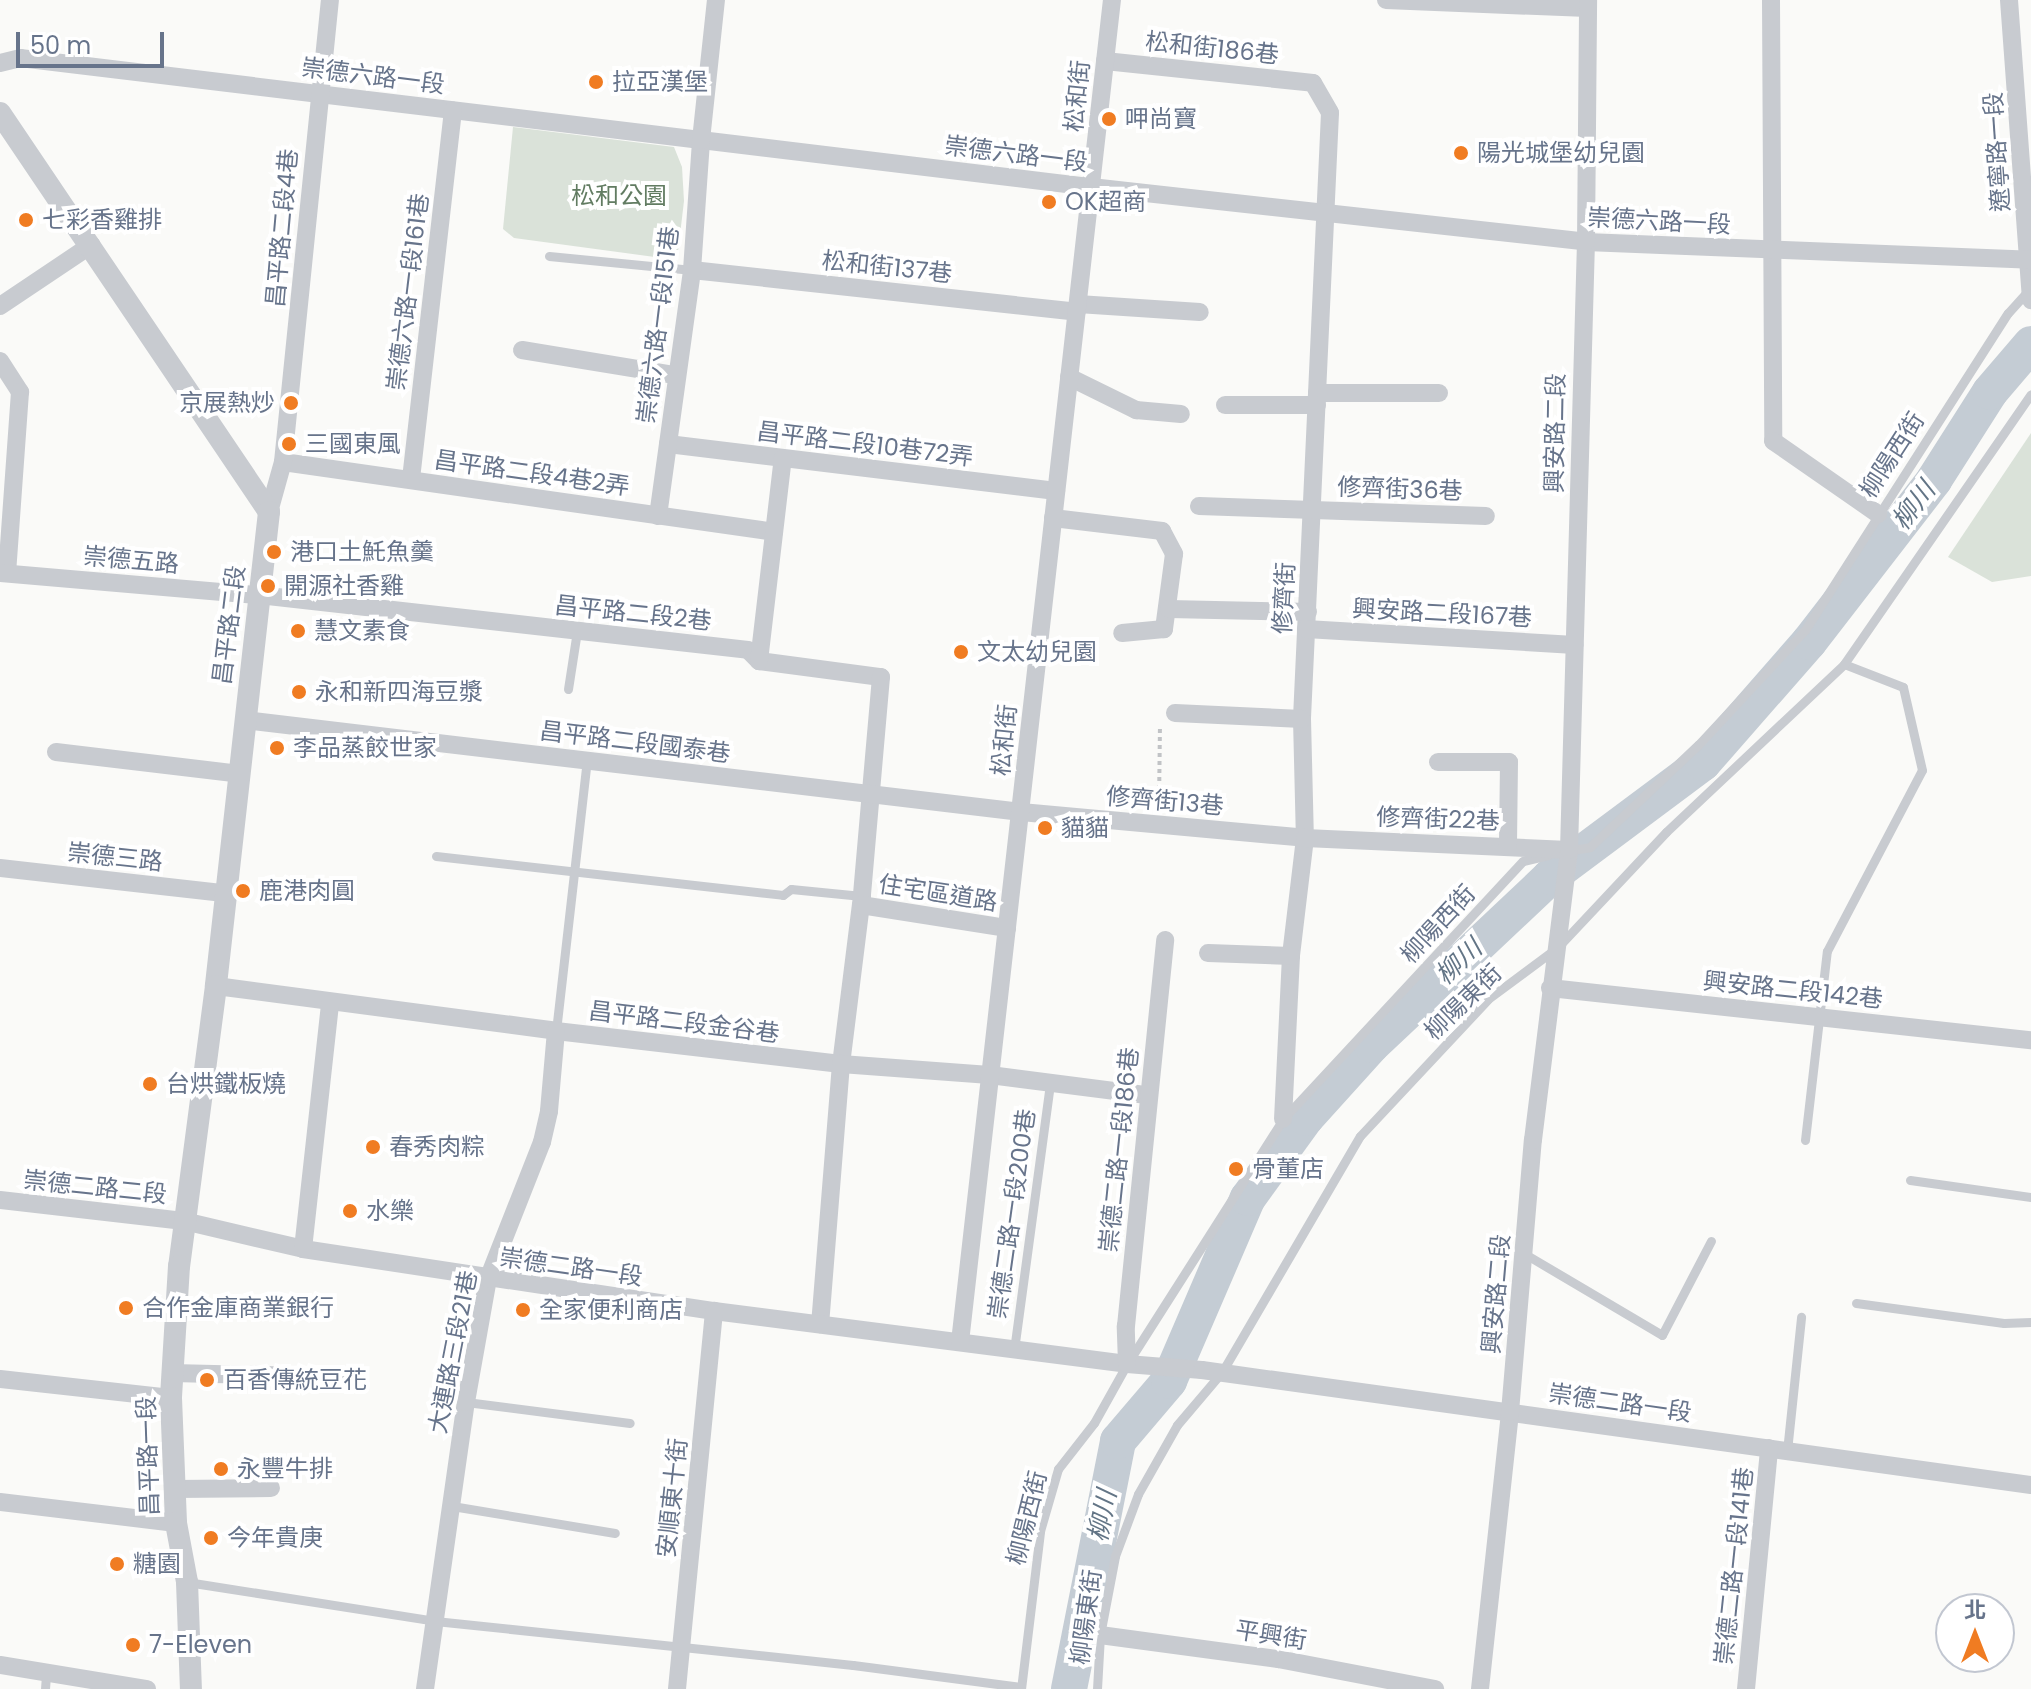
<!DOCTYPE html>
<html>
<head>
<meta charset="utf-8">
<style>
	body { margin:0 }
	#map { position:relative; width:2031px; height:1689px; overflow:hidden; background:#fafaf8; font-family:Poppins,"Noto Sans TC",sans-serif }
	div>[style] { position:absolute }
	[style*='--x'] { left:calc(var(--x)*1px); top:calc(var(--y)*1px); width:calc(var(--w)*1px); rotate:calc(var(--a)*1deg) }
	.green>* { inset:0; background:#dae2d9 }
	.river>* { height:36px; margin:-18px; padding:0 18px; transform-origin:18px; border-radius:18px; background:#c4ccd4 }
	.path>* { height:4px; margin-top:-2px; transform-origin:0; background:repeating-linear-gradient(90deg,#c1c3c6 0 4px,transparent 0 8px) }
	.service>* { height:9px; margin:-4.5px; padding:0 4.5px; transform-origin:4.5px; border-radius:4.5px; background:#c8cbd0 }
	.minor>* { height:18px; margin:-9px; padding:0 9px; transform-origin:9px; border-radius:9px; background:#c8cbd0 }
	.tertiary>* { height:22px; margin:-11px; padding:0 11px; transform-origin:11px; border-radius:11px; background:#c8cbd0 }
	.dots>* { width:22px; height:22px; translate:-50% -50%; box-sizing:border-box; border:4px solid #fff; border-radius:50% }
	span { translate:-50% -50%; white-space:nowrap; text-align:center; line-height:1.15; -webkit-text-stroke:8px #fff; paint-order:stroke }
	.street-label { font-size:24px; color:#67748b }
	.poi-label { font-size:24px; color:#67748b }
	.left { translate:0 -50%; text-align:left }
	.right { translate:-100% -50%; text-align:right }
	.park-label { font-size:24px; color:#627c62 }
	.water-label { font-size:26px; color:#637586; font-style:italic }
	.north { position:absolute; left:1935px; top:1593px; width:80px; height:80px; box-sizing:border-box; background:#fff; border:2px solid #c2c7d1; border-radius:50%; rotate:0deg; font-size:22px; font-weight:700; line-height:32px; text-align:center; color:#67748b }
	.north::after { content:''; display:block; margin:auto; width:28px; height:36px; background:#f07c22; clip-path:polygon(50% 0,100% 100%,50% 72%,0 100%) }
	.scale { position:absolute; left:16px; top:32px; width:148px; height:36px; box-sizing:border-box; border:4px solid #67748b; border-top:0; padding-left:10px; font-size:24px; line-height:28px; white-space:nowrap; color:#67748b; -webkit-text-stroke:6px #fff; paint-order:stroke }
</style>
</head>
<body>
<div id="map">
	<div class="green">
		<i style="clip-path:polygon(513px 127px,674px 147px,682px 167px,684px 201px,677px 260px,514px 238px,503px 229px)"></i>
		<i style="clip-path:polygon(2031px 433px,2031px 576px,1992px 582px,1948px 557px)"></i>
	</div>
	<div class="river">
		<i style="--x:1069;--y:1689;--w:253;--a:-78.8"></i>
		<i style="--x:1118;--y:1441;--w:79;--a:-49.6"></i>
		<i style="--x:1169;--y:1381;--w:199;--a:-66.7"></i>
		<i style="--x:1248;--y:1198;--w:99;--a:-54.1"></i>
		<i style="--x:1306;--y:1118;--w:98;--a:-47.9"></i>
		<i style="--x:1372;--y:1045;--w:245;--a:-43.3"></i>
		<i style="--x:1550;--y:877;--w:191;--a:-36.7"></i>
		<i style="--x:1703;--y:763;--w:161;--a:-48.8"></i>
		<i style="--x:1809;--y:642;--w:205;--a:-52.3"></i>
		<i style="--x:1934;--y:480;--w:104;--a:-57.5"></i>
		<i style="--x:1990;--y:392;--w:63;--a:-49.5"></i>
	</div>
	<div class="path">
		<i style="--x:1159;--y:805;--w:79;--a:-89.3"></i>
	</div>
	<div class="service">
		<i style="--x:549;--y:256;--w:144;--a:5.6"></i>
		<i style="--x:568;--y:689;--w:59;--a:-81.2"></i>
		<i style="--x:1566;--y:851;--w:24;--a:-9"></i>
		<i style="--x:1590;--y:847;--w:149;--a:-43.4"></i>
		<i style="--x:1698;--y:745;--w:157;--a:-47.1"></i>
		<i style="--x:1805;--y:630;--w:376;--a:-57.4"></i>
		<i style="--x:2008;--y:313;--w:31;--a:-48"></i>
		<i style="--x:436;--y:856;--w:349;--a:6.4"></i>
		<i style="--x:783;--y:895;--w:10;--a:-37"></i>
		<i style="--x:791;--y:889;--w:71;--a:5.6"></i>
		<i style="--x:556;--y:1031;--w:272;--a:-83.5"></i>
		<i style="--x:1805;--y:1140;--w:190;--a:-83.4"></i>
		<i style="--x:1827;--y:951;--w:204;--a:-62.3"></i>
		<i style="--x:1922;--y:770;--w:85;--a:-102.9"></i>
		<i style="--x:1903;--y:687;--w:63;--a:-158.7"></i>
		<i style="--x:1910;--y:1180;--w:122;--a:8"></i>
		<i style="--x:1525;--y:1254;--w:159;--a:30.6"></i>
		<i style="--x:1662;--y:1335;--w:106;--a:-62.5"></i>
		<i style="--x:1856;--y:1303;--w:149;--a:7.7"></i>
		<i style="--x:2004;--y:1323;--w:27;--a:-2"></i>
		<i style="--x:1014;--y:1350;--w:268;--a:-82.3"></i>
		<i style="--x:466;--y:1402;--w:165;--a:7.3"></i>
		<i style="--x:1787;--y:1451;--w:135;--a:-84"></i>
		<i style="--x:452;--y:1506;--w:165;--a:9.4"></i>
		<i style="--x:187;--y:1582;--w:251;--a:8.9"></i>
		<i style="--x:435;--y:1621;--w:420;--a:6"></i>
		<i style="--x:853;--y:1665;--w:169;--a:7.5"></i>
		<i style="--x:45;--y:1689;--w:16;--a:-86"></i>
		<i style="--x:1021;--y:1689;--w:159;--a:-83.1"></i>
		<i style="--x:1040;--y:1531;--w:65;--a:-73.8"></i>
		<i style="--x:1058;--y:1469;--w:58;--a:-52"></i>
		<i style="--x:1094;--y:1423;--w:68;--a:-60.8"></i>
		<i style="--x:1127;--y:1364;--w:290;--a:-57.5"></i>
		<i style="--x:1283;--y:1119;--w:352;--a:-47.1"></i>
		<i style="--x:1523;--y:861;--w:26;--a:-13"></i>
		<i style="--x:1097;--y:1689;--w:54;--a:-86.8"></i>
		<i style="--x:1100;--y:1635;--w:80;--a:-79.2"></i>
		<i style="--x:1115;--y:1556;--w:66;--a:-69.6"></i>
		<i style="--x:1138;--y:1494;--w:79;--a:-60.5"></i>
		<i style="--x:1177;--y:1425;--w:70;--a:-49.7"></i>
		<i style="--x:1222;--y:1372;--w:273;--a:-59.7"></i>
		<i style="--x:1360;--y:1136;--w:187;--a:-46.9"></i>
		<i style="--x:1488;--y:999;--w:87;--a:-36.6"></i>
		<i style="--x:1558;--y:947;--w:158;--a:-46.8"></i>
		<i style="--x:1666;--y:832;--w:245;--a:-43.3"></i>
		<i style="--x:1844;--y:664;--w:328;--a:-55.3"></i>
	</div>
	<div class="minor">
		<i style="--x:1386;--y:0;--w:202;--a:2.3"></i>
		<i style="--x:1771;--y:0;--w:441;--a:89.7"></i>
		<i style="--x:1773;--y:441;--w:128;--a:34.8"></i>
		<i style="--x:2009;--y:0;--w:301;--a:85.8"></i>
		<i style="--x:1105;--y:61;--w:209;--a:6"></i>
		<i style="--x:1313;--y:83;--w:34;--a:60"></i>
		<i style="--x:1330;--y:113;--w:607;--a:92.65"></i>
		<i style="--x:1302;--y:719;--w:119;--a:88.6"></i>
		<i style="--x:1305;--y:838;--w:119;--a:96.8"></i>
		<i style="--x:1291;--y:956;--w:163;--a:92.8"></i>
		<i style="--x:0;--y:63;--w:21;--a:-14"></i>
		<i style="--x:20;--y:58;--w:1079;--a:6.87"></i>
		<i style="--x:1091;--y:187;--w:498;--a:6.3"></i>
		<i style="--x:1586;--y:242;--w:445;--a:2.3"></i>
		<i style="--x:692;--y:270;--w:387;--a:6.2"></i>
		<i style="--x:1078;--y:304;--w:122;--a:3.8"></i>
		<i style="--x:0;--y:306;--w:110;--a:-33.8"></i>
		<i style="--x:522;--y:350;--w:155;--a:9.3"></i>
		<i style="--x:0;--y:361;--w:37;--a:57"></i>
		<i style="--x:20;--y:392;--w:181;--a:94.1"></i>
		<i style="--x:1069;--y:377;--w:75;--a:26.2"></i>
		<i style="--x:1136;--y:410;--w:45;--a:5.1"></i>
		<i style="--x:1317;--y:393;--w:122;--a:0"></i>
		<i style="--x:1225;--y:405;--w:92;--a:0"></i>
		<i style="--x:668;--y:444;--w:391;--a:6.9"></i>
		<i style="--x:283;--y:462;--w:496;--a:8.1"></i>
		<i style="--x:411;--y:479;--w:371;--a:-83.5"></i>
		<i style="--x:1199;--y:506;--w:287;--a:2"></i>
		<i style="--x:269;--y:512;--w:52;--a:-74.4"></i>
		<i style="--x:283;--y:462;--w:464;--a:-84.2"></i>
		<i style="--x:658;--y:516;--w:248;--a:-82.1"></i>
		<i style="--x:692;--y:270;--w:130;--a:-86"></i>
		<i style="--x:701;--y:140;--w:141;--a:-83.9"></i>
		<i style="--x:1053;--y:518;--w:110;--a:6.8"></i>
		<i style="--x:1162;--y:531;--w:26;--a:62"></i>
		<i style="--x:1174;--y:554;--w:76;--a:97.6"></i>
		<i style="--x:1164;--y:629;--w:42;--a:174.6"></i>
		<i style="--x:0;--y:573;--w:260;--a:4.9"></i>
		<i style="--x:259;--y:595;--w:492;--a:6.4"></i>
		<i style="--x:748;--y:650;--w:16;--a:45"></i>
		<i style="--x:759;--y:661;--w:123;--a:7.5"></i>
		<i style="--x:881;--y:677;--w:220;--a:95"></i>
		<i style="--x:862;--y:896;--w:169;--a:97.1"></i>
		<i style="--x:841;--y:1064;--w:261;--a:94.6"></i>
		<i style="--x:1169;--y:609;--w:139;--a:1.2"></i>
		<i style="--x:1306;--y:629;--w:269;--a:3.4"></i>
		<i style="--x:759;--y:661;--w:204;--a:-83.3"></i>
		<i style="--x:1175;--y:713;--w:127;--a:2.7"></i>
		<i style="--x:244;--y:720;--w:782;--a:6.75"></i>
		<i style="--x:1021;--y:812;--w:285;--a:5.2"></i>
		<i style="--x:1305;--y:838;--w:264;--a:2.6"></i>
		<i style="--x:56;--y:752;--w:185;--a:6.8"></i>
		<i style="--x:1438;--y:762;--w:71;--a:0"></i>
		<i style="--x:1509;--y:762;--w:84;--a:90.7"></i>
		<i style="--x:0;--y:868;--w:225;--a:6.4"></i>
		<i style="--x:861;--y:905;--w:148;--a:9"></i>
		<i style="--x:1208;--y:953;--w:83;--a:2.1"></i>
		<i style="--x:216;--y:986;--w:343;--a:7.5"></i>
		<i style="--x:556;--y:1031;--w:287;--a:6.6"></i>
		<i style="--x:841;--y:1064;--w:149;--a:4.2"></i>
		<i style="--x:990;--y:1075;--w:158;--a:7.3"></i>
		<i style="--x:1550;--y:988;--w:484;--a:6.2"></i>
		<i style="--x:0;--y:1200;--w:185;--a:6.5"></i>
		<i style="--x:184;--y:1221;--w:122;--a:13.2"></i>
		<i style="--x:303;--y:1249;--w:416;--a:8.6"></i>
		<i style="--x:714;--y:1311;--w:416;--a:7.3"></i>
		<i style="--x:1127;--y:1364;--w:75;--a:4.6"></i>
		<i style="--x:1202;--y:1370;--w:837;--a:7.9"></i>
		<i style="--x:303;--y:1249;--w:247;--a:-83.7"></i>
		<i style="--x:960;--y:1342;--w:1351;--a:-83.54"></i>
		<i style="--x:1127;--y:1364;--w:38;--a:-92"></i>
		<i style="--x:1126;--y:1326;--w:388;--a:-84.2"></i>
		<i style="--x:172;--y:1373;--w:171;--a:1.3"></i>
		<i style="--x:0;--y:1379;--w:172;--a:6.3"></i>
		<i style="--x:176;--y:1489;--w:95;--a:-0.6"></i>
		<i style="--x:0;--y:1502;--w:177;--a:6.8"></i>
		<i style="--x:1100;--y:1635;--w:180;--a:7.7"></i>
		<i style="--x:1278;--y:1659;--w:160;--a:10.8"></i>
		<i style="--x:0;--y:1665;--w:149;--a:9.3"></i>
		<i style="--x:425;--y:1689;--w:290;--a:-81.9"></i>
		<i style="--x:466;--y:1402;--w:125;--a:-79.9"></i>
		<i style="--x:488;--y:1279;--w:147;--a:-68.5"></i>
		<i style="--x:542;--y:1142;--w:32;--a:-77"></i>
		<i style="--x:549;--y:1111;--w:80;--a:-85"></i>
		<i style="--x:677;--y:1689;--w:380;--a:-84.4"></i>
		<i style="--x:1480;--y:1689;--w:279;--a:-83.8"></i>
		<i style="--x:1510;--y:1412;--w:273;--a:-85.2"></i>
		<i style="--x:1533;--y:1140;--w:292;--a:-82.9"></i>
		<i style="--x:1569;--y:850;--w:608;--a:-88.4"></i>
		<i style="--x:1586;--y:242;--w:242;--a:-89.5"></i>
		<i style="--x:1746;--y:1689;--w:242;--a:-84.5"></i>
	</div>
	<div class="tertiary">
		<i style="--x:0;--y:113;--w:481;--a:56"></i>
		<i style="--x:269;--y:512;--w:477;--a:96.4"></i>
		<i style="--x:216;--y:986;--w:282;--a:97.5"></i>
		<i style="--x:179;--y:1266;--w:132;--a:93.5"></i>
		<i style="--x:171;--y:1398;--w:125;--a:87.7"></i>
		<i style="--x:176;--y:1523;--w:60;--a:79.4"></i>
		<i style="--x:187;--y:1582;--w:107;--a:87.9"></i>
	</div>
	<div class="dots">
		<i style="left:596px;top:82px;background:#f07c22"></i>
		<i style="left:1109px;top:119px;background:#f07c22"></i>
		<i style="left:1461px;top:153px;background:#f07c22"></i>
		<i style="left:1049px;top:202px;background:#f07c22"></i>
		<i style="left:26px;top:220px;background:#f07c22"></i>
		<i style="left:291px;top:403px;background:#f07c22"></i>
		<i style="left:289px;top:444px;background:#f07c22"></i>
		<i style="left:274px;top:552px;background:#f07c22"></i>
		<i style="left:268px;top:586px;background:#f07c22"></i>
		<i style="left:298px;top:631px;background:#f07c22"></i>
		<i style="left:961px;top:652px;background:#f07c22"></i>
		<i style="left:299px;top:692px;background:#f07c22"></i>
		<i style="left:277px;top:748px;background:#f07c22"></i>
		<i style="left:1045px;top:828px;background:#f07c22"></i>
		<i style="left:243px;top:891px;background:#f07c22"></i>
		<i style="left:150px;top:1084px;background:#f07c22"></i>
		<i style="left:373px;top:1147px;background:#f07c22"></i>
		<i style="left:1236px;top:1169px;background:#f07c22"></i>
		<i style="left:350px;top:1211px;background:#f07c22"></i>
		<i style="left:126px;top:1308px;background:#f07c22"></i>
		<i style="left:523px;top:1310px;background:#f07c22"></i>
		<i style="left:207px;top:1380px;background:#f07c22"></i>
		<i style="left:221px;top:1469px;background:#f07c22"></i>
		<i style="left:211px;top:1538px;background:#f07c22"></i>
		<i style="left:117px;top:1564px;background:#f07c22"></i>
		<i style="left:133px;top:1645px;background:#f07c22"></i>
	</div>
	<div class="street-label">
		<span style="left:1212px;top:48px;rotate:6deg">松和街186巷</span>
		<span style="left:373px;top:76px;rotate:7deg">崇德六路一段</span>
		<span style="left:1077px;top:96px;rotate:-84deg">松和街</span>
		<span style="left:1997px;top:152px;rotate:-94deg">遼寧路一段</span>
		<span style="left:1016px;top:154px;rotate:7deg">崇德六路一段</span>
		<span style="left:1659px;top:221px;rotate:3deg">崇德六路一段</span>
		<span style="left:282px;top:228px;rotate:-85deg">昌平路二段4巷</span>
		<span style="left:887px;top:267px;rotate:6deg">松和街137巷</span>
		<span style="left:408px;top:292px;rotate:-83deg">崇德六路一段161巷</span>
		<span style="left:658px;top:325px;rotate:-83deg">崇德六路一段151巷</span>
		<span style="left:1555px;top:433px;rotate:-89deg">興安路二段</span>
		<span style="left:865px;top:444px;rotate:7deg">昌平路二段10巷72弄</span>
		<span style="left:1892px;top:455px;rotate:-57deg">柳陽西街</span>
		<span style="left:532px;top:473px;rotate:8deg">昌平路二段4巷2弄</span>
		<span style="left:1400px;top:489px;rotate:2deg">修齊街36巷</span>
		<span style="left:131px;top:560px;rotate:5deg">崇德五路</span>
		<span style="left:1284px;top:598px;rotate:-87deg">修齊街</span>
		<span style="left:633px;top:613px;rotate:6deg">昌平路二段2巷</span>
		<span style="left:1442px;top:613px;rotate:3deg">興安路二段167巷</span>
		<span style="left:229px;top:625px;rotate:-83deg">昌平路二段</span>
		<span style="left:1004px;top:740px;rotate:-84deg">松和街</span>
		<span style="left:635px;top:742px;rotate:7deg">昌平路二段國泰巷</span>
		<span style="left:1165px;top:801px;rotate:5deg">修齊街13巷</span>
		<span style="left:1438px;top:819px;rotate:2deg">修齊街22巷</span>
		<span style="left:115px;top:857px;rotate:6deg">崇德三路</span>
		<span style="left:938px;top:893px;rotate:9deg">住宅區道路</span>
		<span style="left:1438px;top:924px;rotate:-47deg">柳陽西街</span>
		<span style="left:1793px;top:990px;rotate:6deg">興安路二段142巷</span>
		<span style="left:1463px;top:1002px;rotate:-44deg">柳陽東街</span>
		<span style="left:684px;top:1022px;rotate:7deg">昌平路二段金谷巷</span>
		<span style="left:1119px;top:1150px;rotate:-84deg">崇德二路一段186巷</span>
		<span style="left:95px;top:1187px;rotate:6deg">崇德二路二段</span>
		<span style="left:1012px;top:1214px;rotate:-82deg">崇德二路一段200巷</span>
		<span style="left:571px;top:1267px;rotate:8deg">崇德二路一段</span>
		<span style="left:1496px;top:1294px;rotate:-85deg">興安路二段</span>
		<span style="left:453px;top:1352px;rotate:-79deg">大連路三段21巷</span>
		<span style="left:1620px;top:1403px;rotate:8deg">崇德二路一段</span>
		<span style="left:148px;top:1456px;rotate:-92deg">昌平路一段</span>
		<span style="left:672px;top:1498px;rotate:-84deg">安順東十街</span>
		<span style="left:1027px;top:1518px;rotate:-76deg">柳陽西街</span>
		<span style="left:1734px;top:1566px;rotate:-84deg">崇德二路一段141巷</span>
		<span style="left:1086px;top:1617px;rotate:-82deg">柳陽東街</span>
		<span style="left:1271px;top:1635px;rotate:9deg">平興街</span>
	</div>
	<div class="poi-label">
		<span class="left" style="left:612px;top:82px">拉亞漢堡</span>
		<span class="left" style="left:1125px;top:119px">呷尚寶</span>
		<span class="left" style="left:1477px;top:153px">陽光城堡幼兒園</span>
		<span class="left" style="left:1065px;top:202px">OK超商</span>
		<span class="left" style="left:42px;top:220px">七彩香雞排</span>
		<span class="right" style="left:275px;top:403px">京展熱炒</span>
		<span class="left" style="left:305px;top:444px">三國東風</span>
		<span class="left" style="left:290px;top:552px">港口土魠魚羹</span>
		<span class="left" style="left:284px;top:586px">開源社香雞</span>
		<span class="left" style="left:314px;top:631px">慧文素食</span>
		<span class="left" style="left:977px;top:652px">文太幼兒園</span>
		<span class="left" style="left:315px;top:692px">永和新四海豆漿</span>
		<span class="left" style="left:293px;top:748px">李品蒸餃世家</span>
		<span class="left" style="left:1061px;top:828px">貓貓</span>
		<span class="left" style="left:259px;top:891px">鹿港肉圓</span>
		<span class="left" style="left:166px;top:1084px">台烘鐵板燒</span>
		<span class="left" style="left:389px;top:1147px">春秀肉粽</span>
		<span class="left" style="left:1252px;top:1169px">骨董店</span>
		<span class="left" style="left:366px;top:1211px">水樂</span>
		<span class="left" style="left:142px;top:1308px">合作金庫商業銀行</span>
		<span class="left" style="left:539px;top:1310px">全家便利商店</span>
		<span class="left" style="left:223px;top:1380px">百香傳統豆花</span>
		<span class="left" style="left:237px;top:1469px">永豐牛排</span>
		<span class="left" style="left:227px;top:1538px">今年貴庚</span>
		<span class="left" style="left:133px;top:1564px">糖園</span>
		<span class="left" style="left:149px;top:1645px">7-Eleven</span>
	</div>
	<div class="park-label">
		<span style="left:619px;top:196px">松和公園</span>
	</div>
	<div class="water-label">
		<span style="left:1914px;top:506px;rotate:-53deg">柳川</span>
		<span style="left:1459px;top:962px;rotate:-43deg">柳川</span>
		<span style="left:1103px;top:1516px;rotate:-79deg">柳川</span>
	</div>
	<div class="north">北</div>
	<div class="scale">50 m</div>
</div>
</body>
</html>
